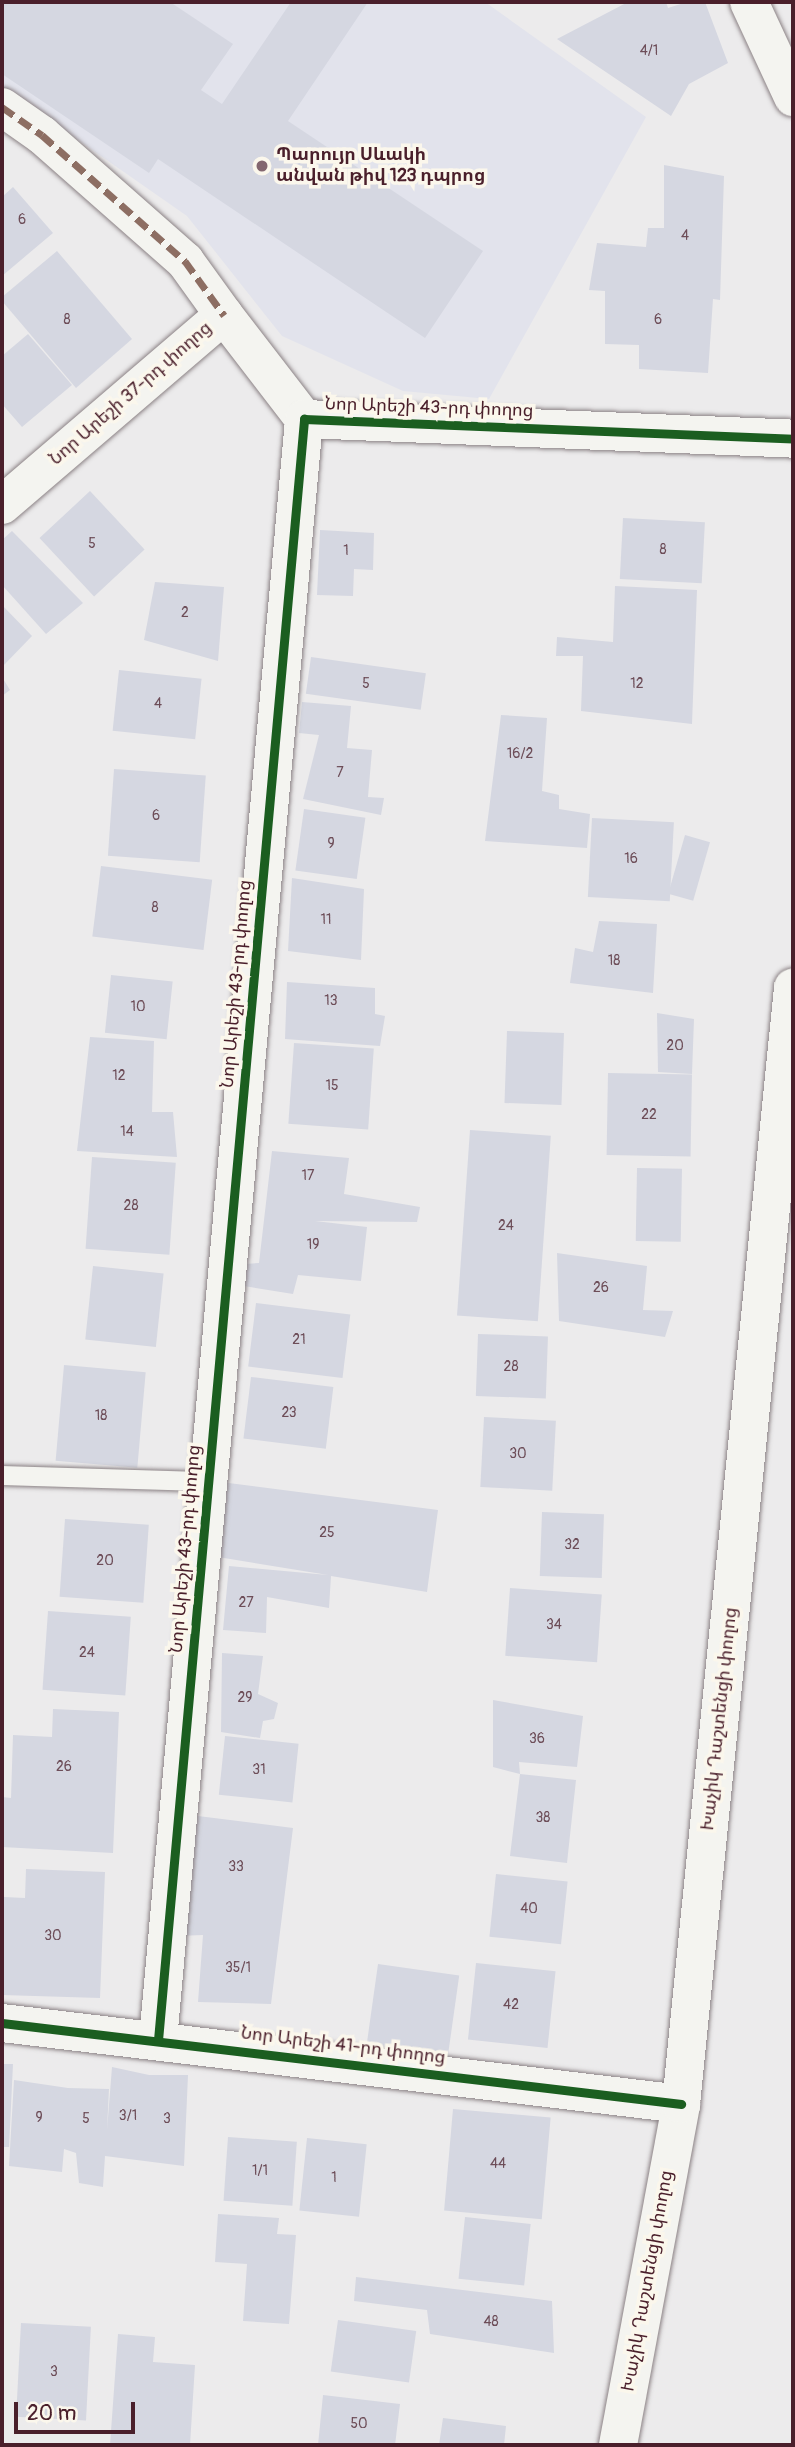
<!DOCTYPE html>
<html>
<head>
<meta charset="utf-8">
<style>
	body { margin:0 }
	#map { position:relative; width:795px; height:2447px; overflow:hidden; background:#ecebec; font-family:Pangolin,"Noto Sans Armenian",sans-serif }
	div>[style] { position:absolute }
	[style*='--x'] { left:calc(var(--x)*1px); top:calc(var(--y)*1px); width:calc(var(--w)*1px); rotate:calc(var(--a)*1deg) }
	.built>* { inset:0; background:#e2e3ec }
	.building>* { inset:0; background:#d5d7e1; transform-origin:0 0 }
	.roads { filter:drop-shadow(0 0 2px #8b8285) drop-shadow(0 0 2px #8b8285) }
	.lane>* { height:19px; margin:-9.5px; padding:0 9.5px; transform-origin:9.5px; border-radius:9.5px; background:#f4f4f0 }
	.street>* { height:38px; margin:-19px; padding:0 19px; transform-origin:19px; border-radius:19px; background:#f4f4f0 }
	.primary>* { height:38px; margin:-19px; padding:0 19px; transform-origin:19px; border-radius:19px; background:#f4f4f0 }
	.quiet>* { height:7px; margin-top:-3.5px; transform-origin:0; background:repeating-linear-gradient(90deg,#8d6e63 0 14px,transparent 0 21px) }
	.cycleway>* { height:9px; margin:-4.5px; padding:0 4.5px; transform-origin:4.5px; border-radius:4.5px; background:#1b5e20 }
	.dots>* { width:19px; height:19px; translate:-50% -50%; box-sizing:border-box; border:4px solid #fbf7ec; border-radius:50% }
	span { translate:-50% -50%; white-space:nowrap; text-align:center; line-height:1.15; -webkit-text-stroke:7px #fbf7ec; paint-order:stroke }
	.number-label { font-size:14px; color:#6d4d58 }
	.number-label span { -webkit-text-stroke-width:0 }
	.poi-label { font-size:18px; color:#4a1f2b; font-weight:700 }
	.left { translate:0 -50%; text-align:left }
	.street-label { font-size:18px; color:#4a1f2b }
	.frame { position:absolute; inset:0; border:4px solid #4a1f2b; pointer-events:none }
	.scale { position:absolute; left:14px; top:2402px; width:121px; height:32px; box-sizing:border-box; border:4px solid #4a1f2b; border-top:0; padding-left:9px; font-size:21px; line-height:24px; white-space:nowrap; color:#4a1f2b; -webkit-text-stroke:5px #fbf7ec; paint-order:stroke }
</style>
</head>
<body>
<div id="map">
	<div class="built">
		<i style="clip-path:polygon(2px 2px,485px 2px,646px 117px,489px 399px,403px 391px,282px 336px,187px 216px,2px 87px)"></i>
	</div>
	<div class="building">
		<i style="clip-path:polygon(2px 2px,170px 2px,233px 44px,201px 90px,222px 104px,291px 2px,368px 2px,288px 121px,483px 251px,425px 338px,158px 159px,149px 173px,2px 74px)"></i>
		<i style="clip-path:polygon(628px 2px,666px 2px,668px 8px,687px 2px,705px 2px,728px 63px,689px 84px,671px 116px,557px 39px)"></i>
		<i style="clip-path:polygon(664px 165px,724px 176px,720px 300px,713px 299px,708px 373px,639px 369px,639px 345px,605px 344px,605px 291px,589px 290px,597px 243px,646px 247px,648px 228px,664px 228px)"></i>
		<i style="clip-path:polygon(13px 187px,53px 233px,2px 276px,2px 197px)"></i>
		<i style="clip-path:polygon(57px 251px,132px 339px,76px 388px,2px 301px,2px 297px)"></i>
		<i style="clip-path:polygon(28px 334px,72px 385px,22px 427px,2px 404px,2px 356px)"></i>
		<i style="left:90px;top:491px;width:80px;height:69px;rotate:47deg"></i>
		<i style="left:623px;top:518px;width:82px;height:61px;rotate:3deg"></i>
		<i style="clip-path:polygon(320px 530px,374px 533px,373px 570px,354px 569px,353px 596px,317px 595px)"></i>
		<i style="clip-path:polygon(12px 531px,83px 603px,46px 634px,2px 585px,2px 540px)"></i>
		<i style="clip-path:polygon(155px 582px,224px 587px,218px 661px,144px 640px)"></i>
		<i style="clip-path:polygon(615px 586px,697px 590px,692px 724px,581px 711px,583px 656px,556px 656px,557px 637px,613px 642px)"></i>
		<i style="clip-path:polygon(2px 605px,32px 636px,2px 667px)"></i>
		<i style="left:311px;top:657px;width:116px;height:37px;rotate:8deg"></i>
		<i style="left:119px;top:670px;width:83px;height:61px;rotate:6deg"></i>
		<i style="clip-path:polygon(2px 677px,10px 690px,2px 696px)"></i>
		<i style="clip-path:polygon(302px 702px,351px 706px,347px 748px,372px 750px,368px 797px,384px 798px,381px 815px,303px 799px,319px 735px,299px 733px)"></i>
		<i style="clip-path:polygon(501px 715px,547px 718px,542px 791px,559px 795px,559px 809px,590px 814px,587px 848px,485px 841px)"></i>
		<i style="left:114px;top:769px;width:92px;height:87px;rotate:4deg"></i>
		<i style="left:304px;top:809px;width:62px;height:62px;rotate:8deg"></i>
		<i style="left:592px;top:818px;width:82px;height:79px;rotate:3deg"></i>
		<i style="left:685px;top:835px;width:26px;height:61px;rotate:16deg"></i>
		<i style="left:101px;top:866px;width:112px;height:71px;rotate:7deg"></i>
		<i style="clip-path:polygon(292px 878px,364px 889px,361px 960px,288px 951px)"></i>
		<i style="clip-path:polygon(599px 921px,657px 924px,653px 993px,570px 983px,575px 948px,593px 952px)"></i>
		<i style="left:111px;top:975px;width:62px;height:58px;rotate:6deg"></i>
		<i style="clip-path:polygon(287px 982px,375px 988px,375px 1014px,385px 1016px,380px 1046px,285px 1039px)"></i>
		<i style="clip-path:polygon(657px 1013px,694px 1019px,692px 1074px,658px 1072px)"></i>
		<i style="left:507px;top:1031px;width:57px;height:72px;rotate:2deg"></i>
		<i style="clip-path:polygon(90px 1037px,154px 1041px,152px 1112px,173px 1112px,177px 1157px,77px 1151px)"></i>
		<i style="left:294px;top:1043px;width:80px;height:81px;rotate:4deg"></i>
		<i style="left:608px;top:1073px;width:84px;height:82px;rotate:1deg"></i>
		<i style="left:470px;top:1130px;width:81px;height:186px;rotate:4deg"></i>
		<i style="clip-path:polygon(272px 1151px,349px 1158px,344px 1194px,420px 1207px,417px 1222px,315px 1221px,367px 1227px,361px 1281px,298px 1275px,293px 1294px,244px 1286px,245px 1264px,259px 1263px)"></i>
		<i style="left:92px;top:1157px;width:84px;height:92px;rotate:4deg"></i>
		<i style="left:637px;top:1168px;width:45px;height:73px;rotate:1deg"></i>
		<i style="clip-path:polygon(557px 1253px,647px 1266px,643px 1310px,673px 1311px,665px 1337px,559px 1321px)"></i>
		<i style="left:93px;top:1266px;width:71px;height:74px;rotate:6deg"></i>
		<i style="left:256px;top:1303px;width:95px;height:64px;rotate:7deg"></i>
		<i style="left:478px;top:1334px;width:70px;height:62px;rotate:2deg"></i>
		<i style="left:64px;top:1365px;width:82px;height:96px;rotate:5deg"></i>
		<i style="left:251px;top:1377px;width:83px;height:62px;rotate:7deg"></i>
		<i style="left:484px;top:1417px;width:72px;height:70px;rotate:3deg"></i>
		<i style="clip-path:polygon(221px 1482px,438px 1510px,427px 1592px,331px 1576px,329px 1608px,267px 1597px,266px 1633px,223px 1630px,229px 1566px,328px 1575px,218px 1557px)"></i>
		<i style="left:542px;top:1512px;width:62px;height:64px;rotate:2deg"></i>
		<i style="left:65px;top:1519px;width:84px;height:78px;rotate:4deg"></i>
		<i style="left:510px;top:1588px;width:92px;height:68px;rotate:4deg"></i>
		<i style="left:48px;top:1611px;width:83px;height:79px;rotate:4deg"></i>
		<i style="clip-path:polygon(222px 1653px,263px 1656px,258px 1694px,278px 1703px,274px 1719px,263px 1721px,260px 1738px,221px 1732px)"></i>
		<i style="clip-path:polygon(493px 1700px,583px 1716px,577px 1767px,519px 1762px,520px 1774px,576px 1780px,567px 1863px,510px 1856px,520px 1774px,493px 1767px)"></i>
		<i style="clip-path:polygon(53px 1709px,119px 1712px,113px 1853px,2px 1847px,2px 1797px,11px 1798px,13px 1735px,52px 1737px)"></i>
		<i style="left:225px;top:1736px;width:74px;height:59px;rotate:6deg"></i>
		<i style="clip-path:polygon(190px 1815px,293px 1828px,271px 2004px,198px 2002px,203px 1935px,177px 1936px)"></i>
		<i style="clip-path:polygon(26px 1869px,105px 1872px,100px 1998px,2px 1995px,4px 1897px,25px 1898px)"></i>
		<i style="left:496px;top:1874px;width:72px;height:63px;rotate:6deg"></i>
		<i style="left:476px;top:1963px;width:80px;height:77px;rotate:6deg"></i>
		<i style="left:378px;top:1964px;width:82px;height:83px;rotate:8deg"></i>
		<i style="clip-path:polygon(2px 2064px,13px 2064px,9px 2147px,2px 2147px)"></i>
		<i style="clip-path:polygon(112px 2067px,149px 2075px,188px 2075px,184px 2166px,105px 2156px,103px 2187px,79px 2183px,76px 2153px,64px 2149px,62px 2172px,9px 2166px,14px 2080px,68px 2088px,109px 2089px,107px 2130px)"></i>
		<i style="left:453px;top:2109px;width:98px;height:102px;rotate:5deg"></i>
		<i style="left:228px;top:2137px;width:69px;height:64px;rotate:4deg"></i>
		<i style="left:307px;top:2138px;width:60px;height:73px;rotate:6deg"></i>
		<i style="clip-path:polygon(218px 2214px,279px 2218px,277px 2234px,296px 2235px,289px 2324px,243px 2321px,247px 2264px,215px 2262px)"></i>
		<i style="left:465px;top:2217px;width:66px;height:62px;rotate:6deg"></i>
		<i style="clip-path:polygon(356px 2277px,552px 2301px,554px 2353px,430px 2334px,427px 2310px,354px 2301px)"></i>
		<i style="left:338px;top:2320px;width:79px;height:52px;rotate:8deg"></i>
		<i style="left:21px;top:2323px;width:70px;height:94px;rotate:3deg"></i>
		<i style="clip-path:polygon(118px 2334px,155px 2337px,153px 2362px,195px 2365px,190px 2445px,110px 2445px)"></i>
		<i style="clip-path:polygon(323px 2395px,400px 2404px,395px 2445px,318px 2445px)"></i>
		<i style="clip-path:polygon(443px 2418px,506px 2426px,504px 2445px,439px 2445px)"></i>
	</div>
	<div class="roads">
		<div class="lane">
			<i style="--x:2;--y:1475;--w:206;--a:1.7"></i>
		</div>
		<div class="street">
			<i style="--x:2;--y:107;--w:49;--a:35"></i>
			<i style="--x:42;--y:135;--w:191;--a:41.4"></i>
			<i style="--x:185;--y:261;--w:67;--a:54.2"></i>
			<i style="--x:2;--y:505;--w:292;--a:-40.6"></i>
			<i style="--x:224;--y:315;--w:131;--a:52.4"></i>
			<i style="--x:2;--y:2023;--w:684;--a:6.8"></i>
			<i style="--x:158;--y:2040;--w:1628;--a:-84.85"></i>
			<i style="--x:304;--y:419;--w:489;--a:2.3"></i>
		</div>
		<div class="primary">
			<i style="--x:749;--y:2;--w:105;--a:65.1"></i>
			<i style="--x:618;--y:2445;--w:347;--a:-79.5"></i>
			<i style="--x:681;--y:2104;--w:1122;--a:-84.27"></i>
		</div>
	</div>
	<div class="quiet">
		<i style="--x:2;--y:107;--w:49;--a:35"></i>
		<i style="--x:42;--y:135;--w:191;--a:41.4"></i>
		<i style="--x:185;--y:261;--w:67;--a:54.2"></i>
	</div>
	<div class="cycleway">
		<i style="--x:2;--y:2023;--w:684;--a:6.8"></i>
		<i style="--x:158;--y:2040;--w:1628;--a:-84.85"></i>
		<i style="--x:304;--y:419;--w:489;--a:2.3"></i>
	</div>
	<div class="dots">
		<i style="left:262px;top:166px;background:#83666f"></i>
	</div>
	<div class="number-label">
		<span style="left:649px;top:51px">4/1</span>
		<span style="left:22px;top:220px">6</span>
		<span style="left:685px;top:236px">4</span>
		<span style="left:67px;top:320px">8</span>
		<span style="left:658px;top:320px">6</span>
		<span style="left:92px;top:544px">5</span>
		<span style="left:663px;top:550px">8</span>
		<span style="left:346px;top:551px">1</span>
		<span style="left:185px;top:613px">2</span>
		<span style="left:366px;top:684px">5</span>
		<span style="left:637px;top:684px">12</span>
		<span style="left:158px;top:704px">4</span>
		<span style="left:520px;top:754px">16/2</span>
		<span style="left:340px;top:773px">7</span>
		<span style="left:156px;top:816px">6</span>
		<span style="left:331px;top:844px">9</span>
		<span style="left:631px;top:859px">16</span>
		<span style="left:155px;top:908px">8</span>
		<span style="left:326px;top:920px">11</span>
		<span style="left:614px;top:961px">18</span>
		<span style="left:331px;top:1001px">13</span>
		<span style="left:138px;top:1007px">10</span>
		<span style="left:675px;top:1046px">20</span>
		<span style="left:119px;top:1076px">12</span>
		<span style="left:332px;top:1086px">15</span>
		<span style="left:649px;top:1115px">22</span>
		<span style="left:127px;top:1132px">14</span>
		<span style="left:308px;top:1176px">17</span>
		<span style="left:131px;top:1206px">28</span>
		<span style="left:506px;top:1226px">24</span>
		<span style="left:313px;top:1245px">19</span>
		<span style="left:601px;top:1288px">26</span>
		<span style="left:299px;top:1340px">21</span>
		<span style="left:511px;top:1367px">28</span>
		<span style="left:289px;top:1413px">23</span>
		<span style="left:101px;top:1416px">18</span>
		<span style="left:518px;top:1454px">30</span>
		<span style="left:327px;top:1533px">25</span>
		<span style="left:572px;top:1545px">32</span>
		<span style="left:105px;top:1561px">20</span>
		<span style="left:246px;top:1603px">27</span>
		<span style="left:554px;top:1625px">34</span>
		<span style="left:87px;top:1653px">24</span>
		<span style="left:245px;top:1698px">29</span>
		<span style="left:537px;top:1739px">36</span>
		<span style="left:64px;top:1767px">26</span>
		<span style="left:259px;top:1770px">31</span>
		<span style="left:543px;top:1818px">38</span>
		<span style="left:236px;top:1867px">33</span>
		<span style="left:529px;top:1909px">40</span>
		<span style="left:53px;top:1936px">30</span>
		<span style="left:238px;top:1968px">35/1</span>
		<span style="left:511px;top:2005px">42</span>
		<span style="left:128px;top:2116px">3/1</span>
		<span style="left:39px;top:2118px">9</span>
		<span style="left:86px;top:2119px">5</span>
		<span style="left:167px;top:2119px">3</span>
		<span style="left:498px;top:2164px">44</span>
		<span style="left:260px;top:2171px">1/1</span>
		<span style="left:334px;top:2178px">1</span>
		<span style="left:491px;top:2322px">48</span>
		<span style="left:54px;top:2372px">3</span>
		<span style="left:359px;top:2424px">50</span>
	</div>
	<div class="poi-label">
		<span class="left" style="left:276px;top:166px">Պարույր Սևակի<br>անվան թիվ 123 դպրոց</span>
	</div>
	<div class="street-label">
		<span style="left:131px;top:394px;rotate:-41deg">Նոր Արեշի 37-րդ փողոց</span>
		<span style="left:429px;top:408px;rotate:2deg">Նոր Արեշի 43-րդ փողոց</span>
		<span style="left:237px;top:984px;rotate:-85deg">Նոր Արեշի 43-րդ փողոց</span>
		<span style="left:186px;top:1549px;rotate:-85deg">Նոր Արեշի 43-րդ փողոց</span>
		<span style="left:720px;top:1719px;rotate:-84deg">Խաչիկ Դաշտենցի փողոց</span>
		<span style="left:343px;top:2046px;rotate:7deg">Նոր Արեշի 41-րդ փողոց</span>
		<span style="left:648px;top:2281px;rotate:-80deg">Խաչիկ Դաշտենցի փողոց</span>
	</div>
	<div class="frame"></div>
	<div class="scale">20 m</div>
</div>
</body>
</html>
